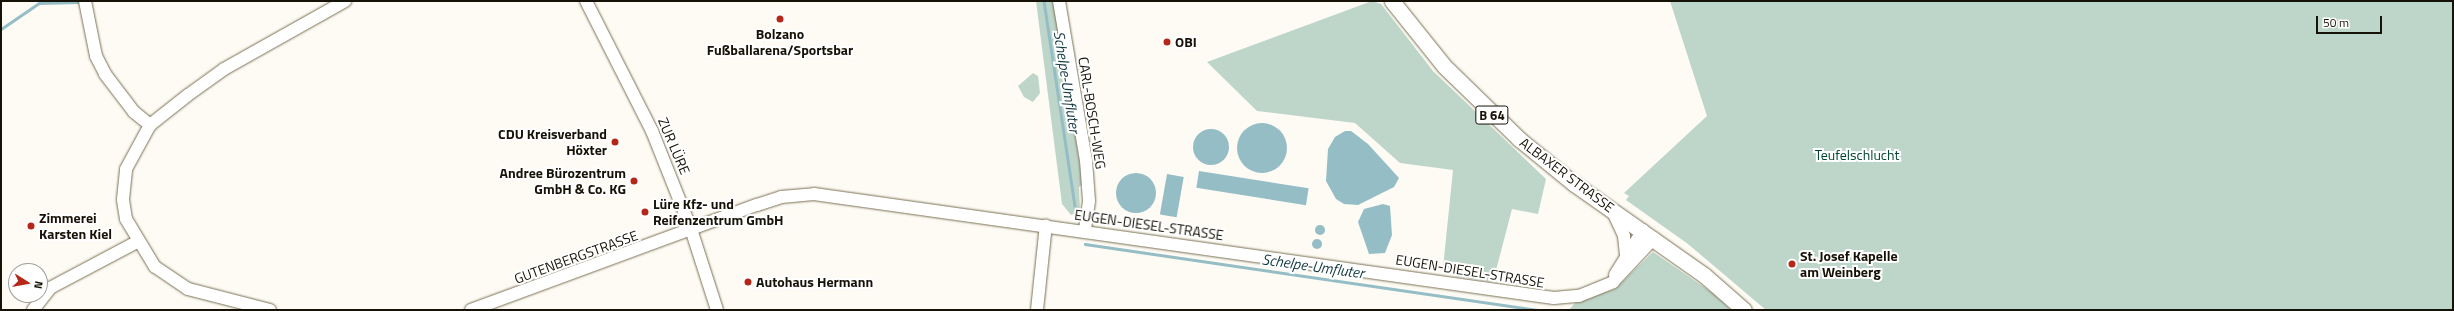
<!DOCTYPE html>
<html>
<head>
<meta charset="utf-8">
<style>
	body { margin:0 }
	#map { position:relative; width:2454px; height:311px; overflow:hidden; background:#fdfbf4; font-family:"Titillium Web",sans-serif }
	div>[style] { position:absolute }
	[style*='--x'] { left:calc(var(--x)*1px); top:calc(var(--y)*1px); width:calc(var(--w)*1px); rotate:calc(var(--a)*1deg) }
	.green>* { inset:0; background:#bed5ca }
	.water>* { inset:0; background:#95bdc5; transform-origin:0 0 }
	.round { border-radius:50% }
	.stream>* { height:2.5px; margin:-1.25px; padding:0 1.25px; transform-origin:1.25px; border-radius:1.25px; background:#95bdc5 }
	.roads { filter:drop-shadow(0 0 1px #7b7053) drop-shadow(0 0 1px #7b7053) }
	.minor>* { height:12px; margin:-6px; padding:0 6px; transform-origin:6px; border-radius:6px; background:#fff }
	.major>* { height:15px; margin:-7.5px; padding:0 7.5px; transform-origin:7.5px; border-radius:7.5px; background:#fff }
	.dots>* { width:11px; height:11px; translate:-50% -50%; box-sizing:border-box; border:2px solid #fff; border-radius:50% }
	span { translate:-50% -50%; white-space:nowrap; text-align:center; line-height:1.15; -webkit-text-stroke:4px #fff; paint-order:stroke }
	.shield-label span { padding:1px 3px; background:#fff; border:1px solid; border-radius:3px; -webkit-text-stroke-width:0 }
	.shield-label { font-size:13px; color:#161207; font-weight:700 }
	.poi-label { font-size:14px; color:#161207; font-weight:700 }
	.left { translate:0 -50%; text-align:left }
	.right { translate:-100% -50%; text-align:right }
	.street-label { font-size:14px; color:#161207 }
	.park-label { font-size:14px; color:#00452f }
	.water-label { font-size:15px; color:#133940; font-style:italic }
	.frame { position:absolute; inset:0; border:2px solid #161207; pointer-events:none }
	.north { position:absolute; left:8px; top:263px; width:40px; height:40px; box-sizing:border-box; background:#fff; border:1px solid #a2a09c; border-radius:50%; rotate:101deg; font-size:11px; font-weight:700; line-height:16px; text-align:center; color:#161207 }
	.north::after { content:''; display:block; margin:auto; width:14px; height:18px; background:#b52719; clip-path:polygon(50% 0,100% 100%,50% 72%,0 100%) }
	.scale { position:absolute; left:2316px; top:16px; width:66px; height:18px; box-sizing:border-box; border:2px solid #161207; border-top:0; padding-left:5px; font-size:12px; line-height:14px; white-space:nowrap; color:#161207; -webkit-text-stroke:3px #fff; paint-order:stroke }
</style>
</head>
<body>
<div id="map">
	<div class="green">
		<i style="clip-path:polygon(1036px 1px,1054px 1px,1083px 184px,1079px 187px,1080px 211px,1071px 215px,1062px 204px)"></i>
		<i style="clip-path:polygon(1372px 1px,1381px 4px,1433px 71px,1546px 179px,1538px 214px,1512px 209px,1493px 282px,1453px 276px,1453px 269px,1443px 268px,1453px 170px,1400px 163px,1355px 123px,1257px 111px,1207px 62px)"></i>
		<i style="clip-path:polygon(1670px 1px,2453px 1px,2453px 310px,1766px 310px,1688px 244px,1626px 200px,1629px 196px,1624px 193px,1707px 116px)"></i>
		<i style="clip-path:polygon(1033px 73px,1038px 76px,1040px 93px,1033px 102px,1024px 97px,1018px 86px)"></i>
		<i style="clip-path:polygon(1653px 252px,1714px 294px,1731px 310px,1569px 310px,1575px 303px,1615px 289px)"></i>
	</div>
	<div class="water">
		<i class="round" style="left:1237px;top:123px;width:50px;height:50px"></i>
		<i class="round" style="left:1193px;top:129px;width:36px;height:36px"></i>
		<i style="clip-path:polygon(1345px 131px,1351px 131px,1368px 144px,1399px 178px,1394px 187px,1358px 205px,1344px 204px,1336px 199px,1326px 181px,1328px 149px,1335px 137px)"></i>
		<i style="left:1199px;top:171px;width:111px;height:17px;rotate:9deg"></i>
		<i class="round" style="left:1116px;top:173px;width:40px;height:40px"></i>
		<i style="left:1167px;top:174px;width:17px;height:41px;rotate:10deg"></i>
		<i style="clip-path:polygon(1383px 204px,1390px 206px,1392px 235px,1385px 253px,1369px 254px,1358px 222px,1364px 209px)"></i>
		<i class="round" style="left:1315px;top:225px;width:10px;height:10px"></i>
		<i class="round" style="left:1312px;top:239px;width:10px;height:10px"></i>
	</div>
	<div class="stream">
		<i style="--x:1044;--y:1;--w:214;--a:81.4"></i>
		<i style="--x:1;--y:29;--w:46;--a:-34.4"></i>
		<i style="--x:39;--y:3;--w:40;--a:-1.4"></i>
		<i style="--x:1085;--y:244;--w:459;--a:8.3"></i>
	</div>
	<div class="roads">
		<div class="minor">
			<i style="--x:85;--y:1;--w:56;--a:78.7"></i>
			<i style="--x:96;--y:56;--w:20;--a:63"></i>
			<i style="--x:105;--y:74;--w:48;--a:52.7"></i>
			<i style="--x:134;--y:112;--w:21;--a:39"></i>
			<i style="--x:586;--y:1;--w:146;--a:63.1"></i>
			<i style="--x:652;--y:131;--w:105;--a:68.3"></i>
			<i style="--x:691;--y:229;--w:85;--a:72.2"></i>
			<i style="--x:1059;--y:1;--w:161;--a:80.4"></i>
			<i style="--x:1086;--y:160;--w:41;--a:85.8"></i>
			<i style="--x:1089;--y:201;--w:30;--a:98"></i>
			<i style="--x:1613;--y:212;--w:26;--a:65"></i>
			<i style="--x:1624;--y:236;--w:20;--a:84"></i>
			<i style="--x:1615;--y:275;--w:53;--a:-58.1"></i>
			<i style="--x:33;--y:310;--w:28;--a:-52"></i>
			<i style="--x:50;--y:288;--w:98;--a:-27.9"></i>
			<i style="--x:270;--y:310;--w:85;--a:-165.6"></i>
			<i style="--x:188;--y:289;--w:40;--a:-146"></i>
			<i style="--x:155;--y:267;--w:56;--a:-121.1"></i>
			<i style="--x:126;--y:219;--w:20;--a:-99"></i>
			<i style="--x:123;--y:199;--w:30;--a:-84"></i>
			<i style="--x:126;--y:169;--w:50;--a:-61.4"></i>
			<i style="--x:150;--y:125;--w:48;--a:-38.3"></i>
			<i style="--x:188;--y:95;--w:44;--a:-35.8"></i>
			<i style="--x:224;--y:69;--w:139;--a:-29.3"></i>
			<i style="--x:471;--y:310;--w:305;--a:-20.2"></i>
			<i style="--x:757;--y:205;--w:25;--a:-18"></i>
			<i style="--x:781;--y:197;--w:33;--a:-5"></i>
			<i style="--x:814;--y:194;--w:747;--a:8"></i>
			<i style="--x:1554;--y:298;--w:25;--a:-5"></i>
			<i style="--x:1579;--y:296;--w:37;--a:-22"></i>
			<i style="--x:1613;--y:282;--w:60;--a:-47"></i>
			<i style="--x:1037;--y:310;--w:85;--a:-84"></i>
		</div>
		<div class="major">
			<i style="--x:1392;--y:1;--w:83;--a:51.3"></i>
			<i style="--x:1444;--y:66;--w:105;--a:44.2"></i>
			<i style="--x:1519;--y:139;--w:70;--a:39.2"></i>
			<i style="--x:1573;--y:183;--w:160;--a:35.1"></i>
			<i style="--x:1704;--y:275;--w:53;--a:41.2"></i>
		</div>
	</div>
	<div class="dots">
		<i style="left:780px;top:19px;background:#b52719"></i>
		<i style="left:1167px;top:42px;background:#b52719"></i>
		<i style="left:615px;top:142px;background:#b52719"></i>
		<i style="left:634px;top:181px;background:#b52719"></i>
		<i style="left:645px;top:212px;background:#b52719"></i>
		<i style="left:31px;top:226px;background:#b52719"></i>
		<i style="left:1792px;top:264px;background:#b52719"></i>
		<i style="left:748px;top:282px;background:#b52719"></i>
	</div>
	<div class="shield-label">
		<span style="left:1492px;top:115px">B 64</span>
	</div>
	<div class="poi-label">
		<span style="left:780px;top:42px">Bolzano<br>Fußballarena/Sportsbar</span>
		<span class="left" style="left:1175px;top:42px">OBI</span>
		<span class="right" style="left:607px;top:142px">CDU Kreisverband<br>Höxter</span>
		<span class="right" style="left:626px;top:181px">Andree Bürozentrum<br>GmbH &amp; Co. KG</span>
		<span class="left" style="left:653px;top:212px">Lüre Kfz- und<br>Reifenzentrum GmbH</span>
		<span class="left" style="left:39px;top:226px">Zimmerei<br>Karsten Kiel</span>
		<span class="left" style="left:1800px;top:264px">St. Josef Kapelle<br>am Weinberg</span>
		<span class="left" style="left:756px;top:282px">Autohaus Hermann</span>
	</div>
	<div class="street-label">
		<span style="left:1092px;top:113px;rotate:81deg">CARL-BOSCH-WEG</span>
		<span style="left:674px;top:146px;rotate:67deg">ZUR LÜRE</span>
		<span style="left:1567px;top:175px;rotate:37deg">ALBAXER STRASSE</span>
		<span style="left:1149px;top:225px;rotate:8deg">EUGEN-DIESEL-STRASSE</span>
		<span style="left:576px;top:257px;rotate:-20deg">GUTENBERGSTRASSE</span>
		<span style="left:1470px;top:271px;rotate:9deg">EUGEN-DIESEL-STRASSE</span>
	</div>
	<div class="park-label">
		<span style="left:1857px;top:155px">Teufelschlucht</span>
	</div>
	<div class="water-label">
		<span style="left:1067px;top:82px;rotate:81deg">Schelpe-Umfluter</span>
		<span style="left:1313px;top:266px;rotate:8deg">Schelpe-Umfluter</span>
	</div>
	<div class="frame"></div>
	<div class="north">N</div>
	<div class="scale">50 m</div>
</div>
</body>
</html>
